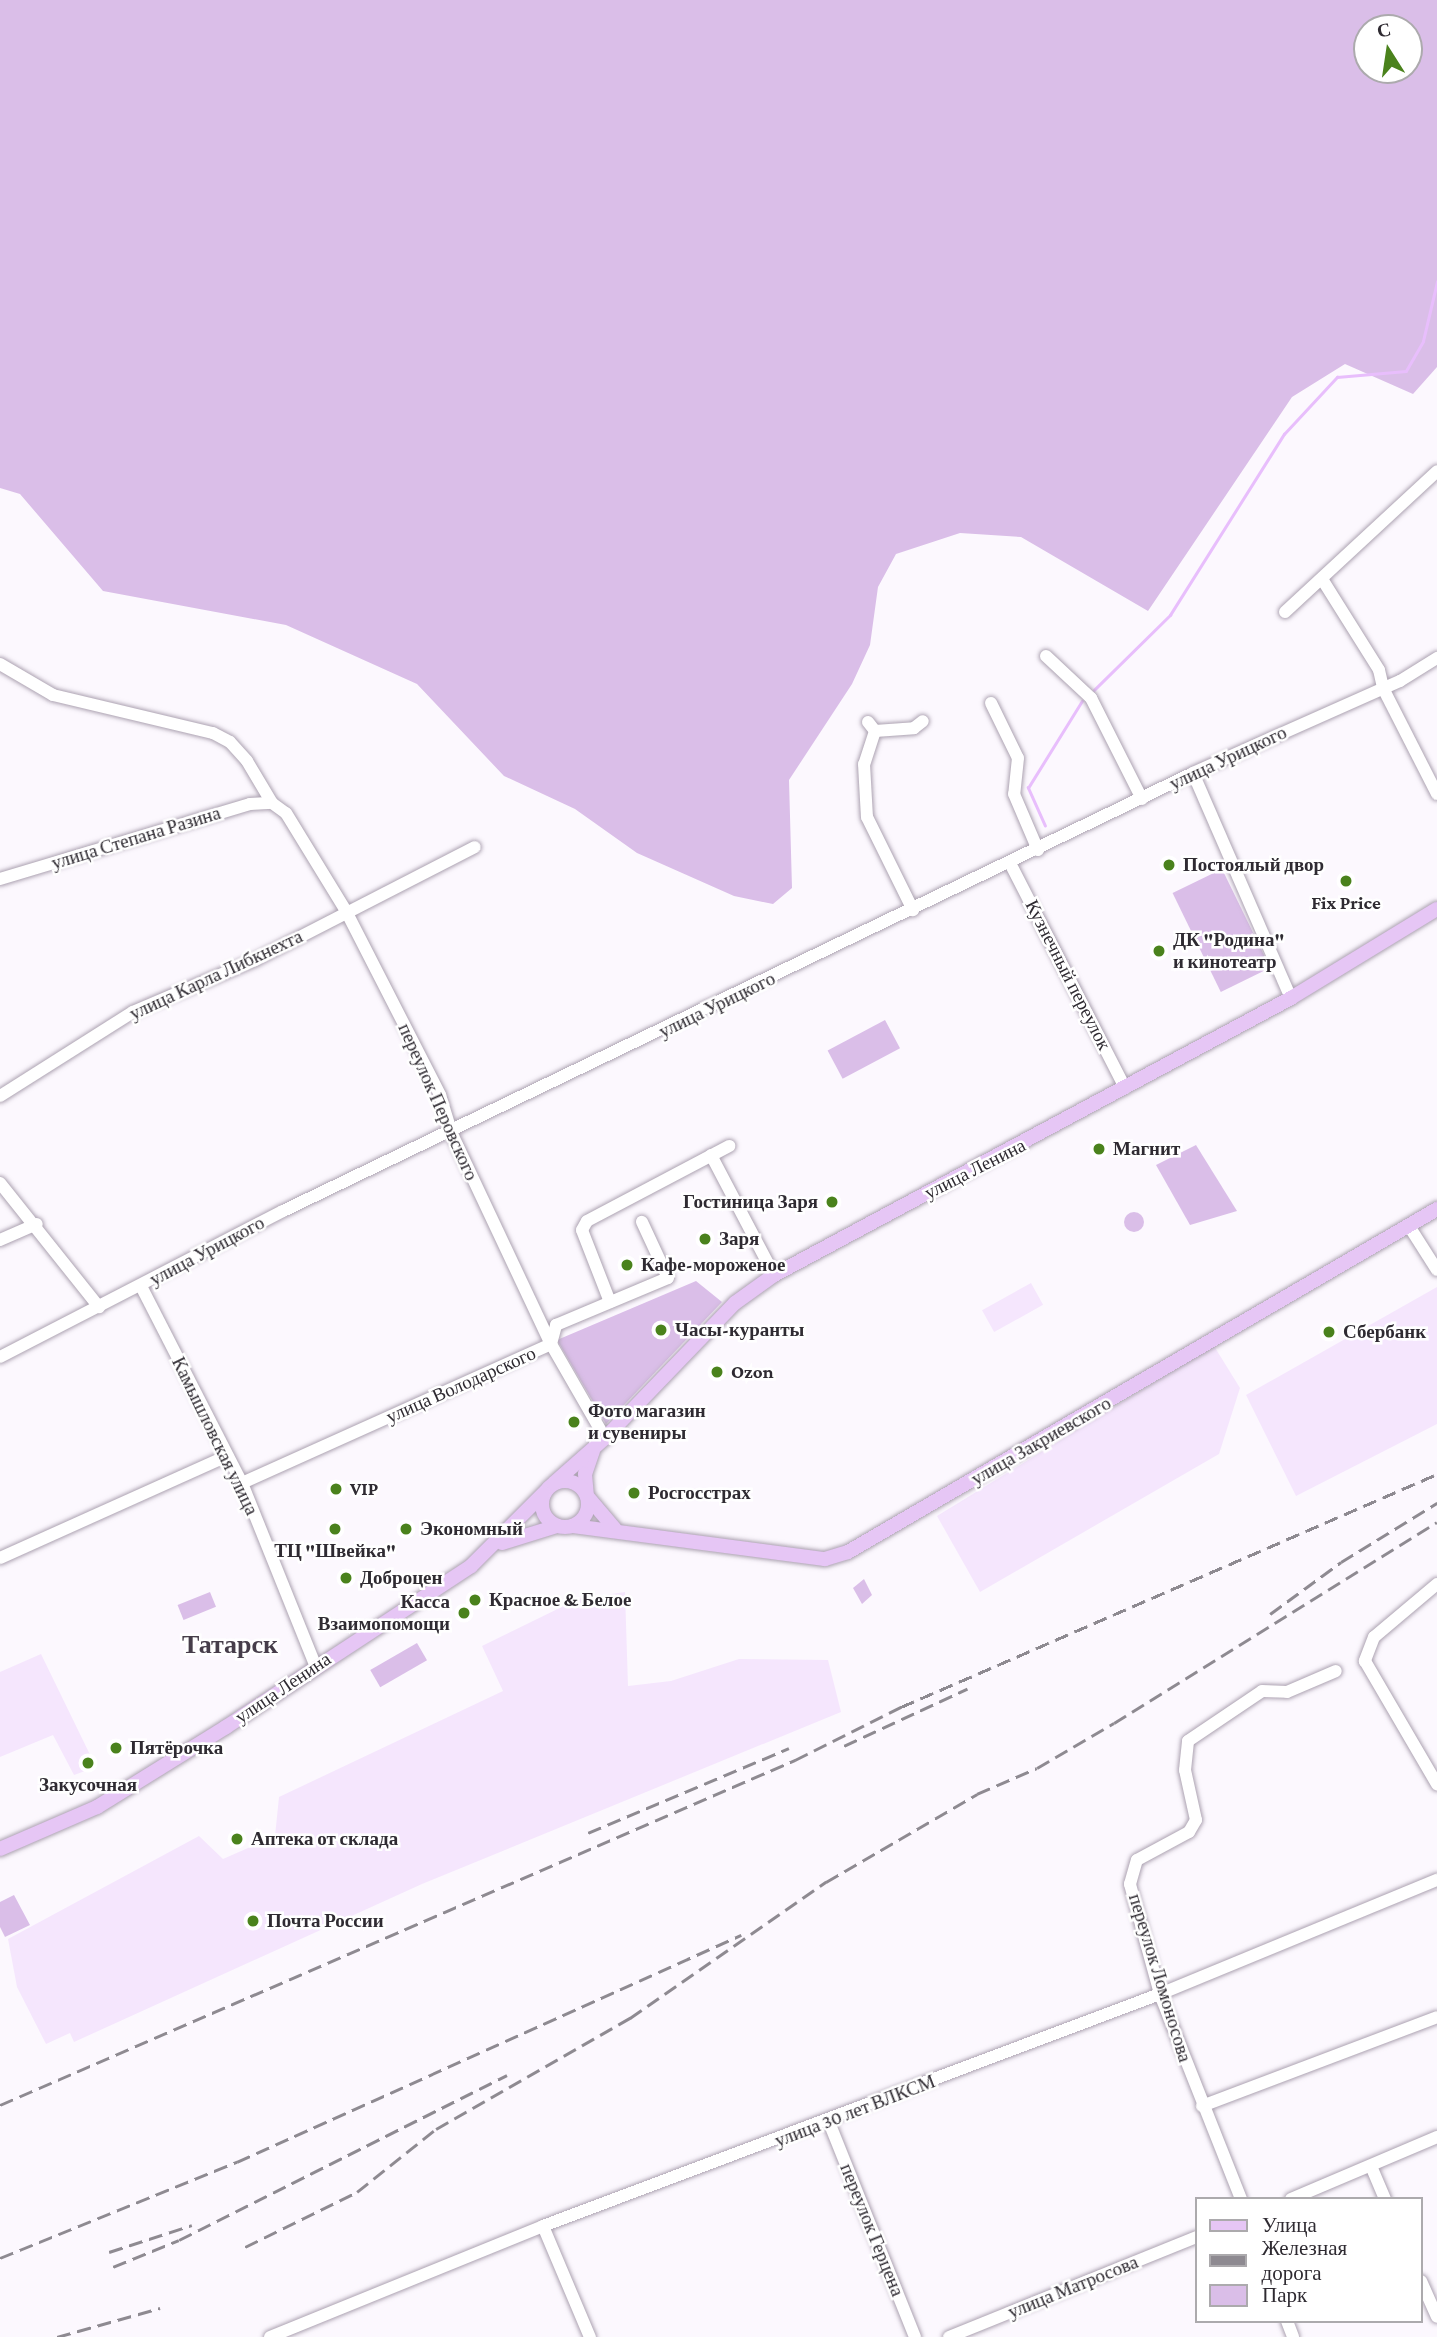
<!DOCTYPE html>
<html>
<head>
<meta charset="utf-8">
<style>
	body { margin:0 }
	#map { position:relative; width:1437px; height:2337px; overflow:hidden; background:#fcf8fe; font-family:"Crimson Pro",serif }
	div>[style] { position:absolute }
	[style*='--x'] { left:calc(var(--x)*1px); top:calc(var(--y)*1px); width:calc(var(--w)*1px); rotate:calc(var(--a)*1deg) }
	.built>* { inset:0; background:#f5e6fd; transform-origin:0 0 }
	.green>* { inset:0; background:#dabee8; transform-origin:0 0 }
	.round { border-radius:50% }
	.stream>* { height:2.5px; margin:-1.25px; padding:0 1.25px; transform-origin:1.25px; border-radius:1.25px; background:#e8befc }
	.roads { filter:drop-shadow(0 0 2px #aca2b1) drop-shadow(0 0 2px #aca2b1) }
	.minor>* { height:12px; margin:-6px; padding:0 6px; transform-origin:6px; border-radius:6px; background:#fff }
	.major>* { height:14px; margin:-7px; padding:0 7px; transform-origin:7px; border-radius:7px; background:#e6c6f5 }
	.major>.ring { margin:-7px; padding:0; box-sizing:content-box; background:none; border:14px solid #e6c6f5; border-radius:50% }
	.rail>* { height:2.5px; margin-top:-1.25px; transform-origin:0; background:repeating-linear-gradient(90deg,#8e8a91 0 14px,transparent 0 21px) }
	.dots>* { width:19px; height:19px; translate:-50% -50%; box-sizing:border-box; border:4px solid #fff; border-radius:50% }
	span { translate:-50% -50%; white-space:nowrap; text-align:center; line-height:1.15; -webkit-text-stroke:5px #fff; paint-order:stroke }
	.street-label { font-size:19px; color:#2f2b32 }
	.poi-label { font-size:19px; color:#2f2b32; font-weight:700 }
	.left { translate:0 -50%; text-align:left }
	.right { translate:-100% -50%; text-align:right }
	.district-label { font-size:26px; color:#463d4a; font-weight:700 }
	.legend { position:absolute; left:1195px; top:2197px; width:228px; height:126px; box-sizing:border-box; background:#fff; border:2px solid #acaaad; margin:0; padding:9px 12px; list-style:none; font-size:21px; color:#2f2b32 }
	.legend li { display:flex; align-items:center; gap:14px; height:35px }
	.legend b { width:35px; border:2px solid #acaaad }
	.north { position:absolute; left:1353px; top:14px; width:70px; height:70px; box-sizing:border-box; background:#fff; border:2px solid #acaaad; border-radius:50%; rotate:348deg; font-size:19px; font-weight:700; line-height:28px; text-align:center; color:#2f2b32 }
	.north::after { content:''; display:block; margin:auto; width:24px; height:32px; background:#4a821c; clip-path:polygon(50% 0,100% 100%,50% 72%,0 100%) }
</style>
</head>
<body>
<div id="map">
	<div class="built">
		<i style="left:1031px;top:1283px;width:25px;height:56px;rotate:61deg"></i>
		<i style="clip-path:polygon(1437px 1287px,1437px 1424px,1296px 1496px,1246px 1395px)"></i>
		<i style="clip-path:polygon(1214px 1346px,1240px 1388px,1219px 1454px,980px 1592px,937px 1516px)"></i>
		<i style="clip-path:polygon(625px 1592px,628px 1686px,671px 1681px,739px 1659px,828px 1660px,841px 1712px,422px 1884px,74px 2042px,70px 2033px,46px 2044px,17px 1987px,8px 1939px,199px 1836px,223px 1859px,275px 1836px,279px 1797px,503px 1691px,482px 1646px,578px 1599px)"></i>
		<i style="clip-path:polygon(41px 1654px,96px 1767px,74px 1775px,53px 1735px,0 1757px,0 1672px)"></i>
	</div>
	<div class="green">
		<i style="clip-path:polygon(evenodd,0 0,1437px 0,1437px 367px,1413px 394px,1345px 364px,1292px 397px,1148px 611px,1021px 537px,960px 533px,896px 554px,878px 587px,870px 645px,852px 684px,789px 780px,792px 888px,773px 904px,734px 896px,637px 853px,575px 809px,504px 776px,417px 684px,286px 625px,103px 591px,20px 494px,0 488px,0 0,1367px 28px,1409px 28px,1409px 70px,1367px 70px,1367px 28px)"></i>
		<i style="left:1222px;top:869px;width:110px;height:55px;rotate:64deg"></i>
		<i style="left:885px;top:1020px;width:32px;height:65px;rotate:62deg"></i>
		<i style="clip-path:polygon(1196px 1145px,1237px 1211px,1190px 1225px,1156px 1165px)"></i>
		<i class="round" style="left:1124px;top:1212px;width:20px;height:20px"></i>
		<i style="clip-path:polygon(696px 1281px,722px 1302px,606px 1424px,557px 1340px)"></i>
		<i style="clip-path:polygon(864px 1579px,872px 1595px,862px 1604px,853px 1588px)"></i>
		<i style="left:210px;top:1592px;width:16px;height:35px;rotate:68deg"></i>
		<i style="left:417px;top:1643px;width:20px;height:54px;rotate:60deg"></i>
		<i style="clip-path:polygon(14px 1895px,30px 1925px,5px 1937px,0 1927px,0 1902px)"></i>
	</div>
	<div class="stream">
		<i style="--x:1094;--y:690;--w:107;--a:-44.6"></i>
		<i style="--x:1170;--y:615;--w:214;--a:-57.8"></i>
		<i style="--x:1284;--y:434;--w:78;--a:-47.1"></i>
		<i style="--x:1337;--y:377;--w:69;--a:-5"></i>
		<i style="--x:1406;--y:371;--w:34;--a:-60"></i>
		<i style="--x:1423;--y:341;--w:61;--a:-76.7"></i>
		<i style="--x:1045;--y:826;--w:42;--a:-114.1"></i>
		<i style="--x:1028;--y:788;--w:102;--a:-58.2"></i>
	</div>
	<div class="roads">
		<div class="minor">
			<i style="--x:1322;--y:579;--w:107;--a:57.9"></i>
			<i style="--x:1379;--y:670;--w:18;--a:77"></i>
			<i style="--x:1383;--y:688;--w:119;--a:63"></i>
			<i style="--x:1285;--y:612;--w:207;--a:-42.8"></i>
			<i style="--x:1046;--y:656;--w:62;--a:43"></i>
			<i style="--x:1091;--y:698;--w:113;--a:63.2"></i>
			<i style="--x:0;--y:664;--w:61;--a:30.3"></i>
			<i style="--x:53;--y:695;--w:164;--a:13.4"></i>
			<i style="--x:213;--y:733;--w:19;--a:28"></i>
			<i style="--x:230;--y:742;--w:25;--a:48"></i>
			<i style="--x:247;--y:761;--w:49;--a:59.2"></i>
			<i style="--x:272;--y:803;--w:17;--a:36"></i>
			<i style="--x:286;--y:813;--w:115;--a:58.5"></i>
			<i style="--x:346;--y:911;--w:207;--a:62.9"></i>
			<i style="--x:440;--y:1095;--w:41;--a:72.9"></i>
			<i style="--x:452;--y:1134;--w:232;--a:64.8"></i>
			<i style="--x:551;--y:1344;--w:108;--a:60.1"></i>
			<i style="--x:991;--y:703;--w:61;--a:63.9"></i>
			<i style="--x:1018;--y:758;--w:36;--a:96"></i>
			<i style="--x:1014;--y:794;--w:61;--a:66.8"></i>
			<i style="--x:868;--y:722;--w:11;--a:52"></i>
			<i style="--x:875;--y:731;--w:35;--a:108"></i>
			<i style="--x:864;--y:764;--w:53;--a:86.8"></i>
			<i style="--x:867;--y:817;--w:104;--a:63.7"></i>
			<i style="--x:875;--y:731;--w:39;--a:-4"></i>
			<i style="--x:914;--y:728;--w:11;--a:-38"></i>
			<i style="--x:1193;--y:773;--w:245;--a:66.5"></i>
			<i style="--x:1010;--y:863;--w:253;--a:62.9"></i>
			<i style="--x:0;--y:879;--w:261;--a:-16.7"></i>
			<i style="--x:250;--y:804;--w:22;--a:-3"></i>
			<i style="--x:0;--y:1096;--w:157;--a:-32.3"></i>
			<i style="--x:133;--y:1012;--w:133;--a:-23.1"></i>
			<i style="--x:255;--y:960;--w:247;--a:-27.2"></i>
			<i style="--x:711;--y:1155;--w:136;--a:62.3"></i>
			<i style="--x:0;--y:1183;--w:159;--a:51.4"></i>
			<i style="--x:1409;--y:1226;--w:52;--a:57.5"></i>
			<i style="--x:0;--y:1240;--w:40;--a:-23.4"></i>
			<i style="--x:141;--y:1286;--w:221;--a:62.9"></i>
			<i style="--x:242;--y:1483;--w:198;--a:68.1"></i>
			<i style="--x:610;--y:1302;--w:77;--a:-111.3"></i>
			<i style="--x:582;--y:1230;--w:10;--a:-61"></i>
			<i style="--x:587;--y:1221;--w:161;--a:-27.8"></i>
			<i style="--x:0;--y:1357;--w:318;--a:-27.3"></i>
			<i style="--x:283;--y:1211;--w:1010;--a:-25.7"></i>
			<i style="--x:1193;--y:773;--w:227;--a:-24"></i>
			<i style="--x:1400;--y:681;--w:44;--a:-31.9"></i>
			<i style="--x:242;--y:1483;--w:339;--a:-24.2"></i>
			<i style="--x:551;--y:1344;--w:20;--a:-75"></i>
			<i style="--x:556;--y:1325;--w:121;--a:-22.8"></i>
			<i style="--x:668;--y:1278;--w:62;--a:-114.9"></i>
			<i style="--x:0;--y:1558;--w:249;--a:-24.2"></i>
			<i style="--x:1437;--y:1584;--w:82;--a:139.9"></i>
			<i style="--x:1374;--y:1637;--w:26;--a:111"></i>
			<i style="--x:1365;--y:1661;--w:143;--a:59.7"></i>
			<i style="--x:1202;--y:2106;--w:251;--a:-20.7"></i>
			<i style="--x:829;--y:2122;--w:232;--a:68.2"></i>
			<i style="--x:1371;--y:2166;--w:36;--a:67"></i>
			<i style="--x:1241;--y:2199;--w:220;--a:-111.6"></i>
			<i style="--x:1160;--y:1994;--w:114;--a:-105.3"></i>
			<i style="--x:1130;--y:1884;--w:25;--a:-74"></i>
			<i style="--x:1137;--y:1860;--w:59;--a:-28.3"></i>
			<i style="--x:1189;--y:1832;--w:14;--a:-60"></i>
			<i style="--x:1196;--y:1820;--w:51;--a:-102.4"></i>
			<i style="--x:1185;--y:1770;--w:29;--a:-84"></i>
			<i style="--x:1188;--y:1741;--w:89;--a:-34"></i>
			<i style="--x:1262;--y:1691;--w:25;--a:2"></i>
			<i style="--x:1287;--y:1692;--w:53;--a:-23.2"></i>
			<i style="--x:1291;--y:2199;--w:159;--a:-23"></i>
			<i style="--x:543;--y:2226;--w:121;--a:67.1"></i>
			<i style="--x:1421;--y:2281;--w:39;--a:66"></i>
			<i style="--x:1287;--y:2321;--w:17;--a:69"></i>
			<i style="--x:270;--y:2337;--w:295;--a:-22.1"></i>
			<i style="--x:543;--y:2226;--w:659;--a:-20.61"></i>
			<i style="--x:1160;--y:1994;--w:300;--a:-22.4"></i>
			<i style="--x:949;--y:2337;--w:267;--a:-22"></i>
		</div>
		<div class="major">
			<i style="--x:593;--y:1451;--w:24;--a:109"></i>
			<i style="--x:585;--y:1474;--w:22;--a:85"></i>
			<i style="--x:587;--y:1496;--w:43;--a:49.7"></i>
			<i class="ring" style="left:542px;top:1481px;width:32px;height:32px"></i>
			<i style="--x:554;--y:1483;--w:68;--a:-41.4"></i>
			<i style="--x:605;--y:1438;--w:187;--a:-46.1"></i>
			<i style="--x:735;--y:1303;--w:48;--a:-35.7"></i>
			<i style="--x:774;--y:1275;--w:587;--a:-28.18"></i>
			<i style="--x:1291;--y:998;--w:171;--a:-31.4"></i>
			<i style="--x:573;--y:1526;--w:254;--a:7.5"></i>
			<i style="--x:825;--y:1559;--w:24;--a:-17"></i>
			<i style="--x:848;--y:1552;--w:682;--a:-30.21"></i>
			<i style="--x:502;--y:1543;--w:58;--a:-17.2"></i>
			<i style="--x:0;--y:1849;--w:106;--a:-23.4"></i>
			<i style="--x:97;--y:1807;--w:152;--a:-31.8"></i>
			<i style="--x:226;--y:1727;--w:293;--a:-33.3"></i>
			<i style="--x:471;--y:1566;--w:103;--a:-45"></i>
		</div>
	</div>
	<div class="rail">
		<i style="--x:1270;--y:1614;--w:88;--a:-36.2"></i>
		<i style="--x:1341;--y:1562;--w:113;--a:-31.6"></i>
		<i style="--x:844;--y:1746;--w:136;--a:-24.9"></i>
		<i style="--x:588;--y:1833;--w:218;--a:-22.9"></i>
		<i style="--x:0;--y:2105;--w:867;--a:-23.46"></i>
		<i style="--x:795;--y:1760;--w:119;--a:-26.6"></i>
		<i style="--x:901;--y:1707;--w:584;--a:-23.49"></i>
		<i style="--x:245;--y:2247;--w:125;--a:-26.2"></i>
		<i style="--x:357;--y:2192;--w:101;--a:-38.6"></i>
		<i style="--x:436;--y:2129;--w:224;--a:-29.8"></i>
		<i style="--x:630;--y:2018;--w:239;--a:-34.8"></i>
		<i style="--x:826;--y:1882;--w:175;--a:-30.2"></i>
		<i style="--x:977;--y:1794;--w:65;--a:-23.4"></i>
		<i style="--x:1037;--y:1768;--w:89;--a:-30.3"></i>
		<i style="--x:1114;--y:1723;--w:380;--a:-31.9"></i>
		<i style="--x:109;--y:2252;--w:87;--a:-18"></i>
		<i style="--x:0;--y:2258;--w:256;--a:-22.1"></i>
		<i style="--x:237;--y:2162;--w:553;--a:-24.25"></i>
		<i style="--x:113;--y:2267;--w:71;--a:-22.2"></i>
		<i style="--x:179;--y:2240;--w:367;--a:-26.7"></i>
		<i style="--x:57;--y:2337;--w:107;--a:-15.7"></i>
	</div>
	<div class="dots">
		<i style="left:1169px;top:865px;background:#4a821c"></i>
		<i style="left:1346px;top:881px;background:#4a821c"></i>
		<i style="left:1159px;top:951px;background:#4a821c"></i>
		<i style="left:1099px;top:1149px;background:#4a821c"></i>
		<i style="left:832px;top:1202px;background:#4a821c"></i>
		<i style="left:705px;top:1239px;background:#4a821c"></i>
		<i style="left:627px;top:1265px;background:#4a821c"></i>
		<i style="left:661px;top:1330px;background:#4a821c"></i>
		<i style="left:1329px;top:1332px;background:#4a821c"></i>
		<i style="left:717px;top:1372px;background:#4a821c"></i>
		<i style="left:574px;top:1422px;background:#4a821c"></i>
		<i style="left:336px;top:1489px;background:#4a821c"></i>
		<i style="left:634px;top:1493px;background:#4a821c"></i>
		<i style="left:335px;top:1529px;background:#4a821c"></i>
		<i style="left:406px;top:1529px;background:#4a821c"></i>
		<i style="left:346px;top:1578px;background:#4a821c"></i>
		<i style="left:475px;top:1600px;background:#4a821c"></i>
		<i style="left:464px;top:1613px;background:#4a821c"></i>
		<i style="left:116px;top:1748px;background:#4a821c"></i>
		<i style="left:88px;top:1763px;background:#4a821c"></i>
		<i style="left:237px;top:1839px;background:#4a821c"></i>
		<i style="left:253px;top:1921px;background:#4a821c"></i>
	</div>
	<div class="street-label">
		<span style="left:1228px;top:758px;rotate:-25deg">улица Урицкого</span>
		<span style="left:136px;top:838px;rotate:-17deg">улица Степана Разина</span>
		<span style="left:216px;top:975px;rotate:-25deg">улица Карла Либкнехта</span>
		<span style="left:1068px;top:975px;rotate:63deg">Кузнечный переулок</span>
		<span style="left:717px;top:1005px;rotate:-26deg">улица Урицкого</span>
		<span style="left:438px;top:1102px;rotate:66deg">переулок Перовского</span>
		<span style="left:975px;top:1169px;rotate:-27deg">улица Ленина</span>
		<span style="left:207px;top:1251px;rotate:-28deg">улица Урицкого</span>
		<span style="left:461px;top:1385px;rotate:-24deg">улица Володарского</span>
		<span style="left:215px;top:1436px;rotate:64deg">Камышловская улица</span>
		<span style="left:1041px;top:1441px;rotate:-30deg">улица Закриевского</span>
		<span style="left:283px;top:1688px;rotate:-34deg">улица Ленина</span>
		<span style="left:1160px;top:1978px;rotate:73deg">переулок Ломоносова</span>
		<span style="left:855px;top:2111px;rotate:-21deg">улица 30 лет ВЛКСМ</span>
		<span style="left:872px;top:2230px;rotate:68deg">переулок Герцена</span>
		<span style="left:1073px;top:2287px;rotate:-22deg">улица Матросова</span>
	</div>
	<div class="poi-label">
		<span class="left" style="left:1183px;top:865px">Постоялый двор</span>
		<span style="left:1346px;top:903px">Fix Price</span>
		<span class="left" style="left:1173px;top:951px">ДК "Родина"<br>и кинотеатр</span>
		<span class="left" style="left:1113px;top:1149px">Магнит</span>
		<span class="right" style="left:818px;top:1202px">Гостиница Заря</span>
		<span class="left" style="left:719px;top:1239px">Заря</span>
		<span class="left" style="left:641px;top:1265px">Кафе-мороженое</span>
		<span class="left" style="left:675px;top:1330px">Часы-куранты</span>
		<span class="left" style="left:1343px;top:1332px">Сбербанк</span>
		<span class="left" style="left:731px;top:1372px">Ozon</span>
		<span class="left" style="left:588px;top:1422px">Фото магазин<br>и сувениры</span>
		<span class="left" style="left:350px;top:1489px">VIP</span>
		<span class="left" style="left:648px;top:1493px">Росгосстрах</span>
		<span class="left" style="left:420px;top:1529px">Экономный</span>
		<span style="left:335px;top:1551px">ТЦ "Швейка"</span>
		<span class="left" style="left:360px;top:1578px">Доброцен</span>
		<span class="left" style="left:489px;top:1600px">Красное &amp; Белое</span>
		<span class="right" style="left:450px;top:1613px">Касса<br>Взаимопомощи</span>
		<span class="left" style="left:130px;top:1748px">Пятёрочка</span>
		<span style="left:88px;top:1785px">Закусочная</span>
		<span class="left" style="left:251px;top:1839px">Аптека от склада</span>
		<span class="left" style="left:267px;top:1921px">Почта России</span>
	</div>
	<div class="district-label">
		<span style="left:230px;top:1645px">Татарск</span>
	</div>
	<ul class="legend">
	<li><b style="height:9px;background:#e6c6f5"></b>Улица</li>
	<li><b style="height:9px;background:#8e8a91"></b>Железная дорога</li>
	<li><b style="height:19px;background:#dabee8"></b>Парк</li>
	</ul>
	<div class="north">С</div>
</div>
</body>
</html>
